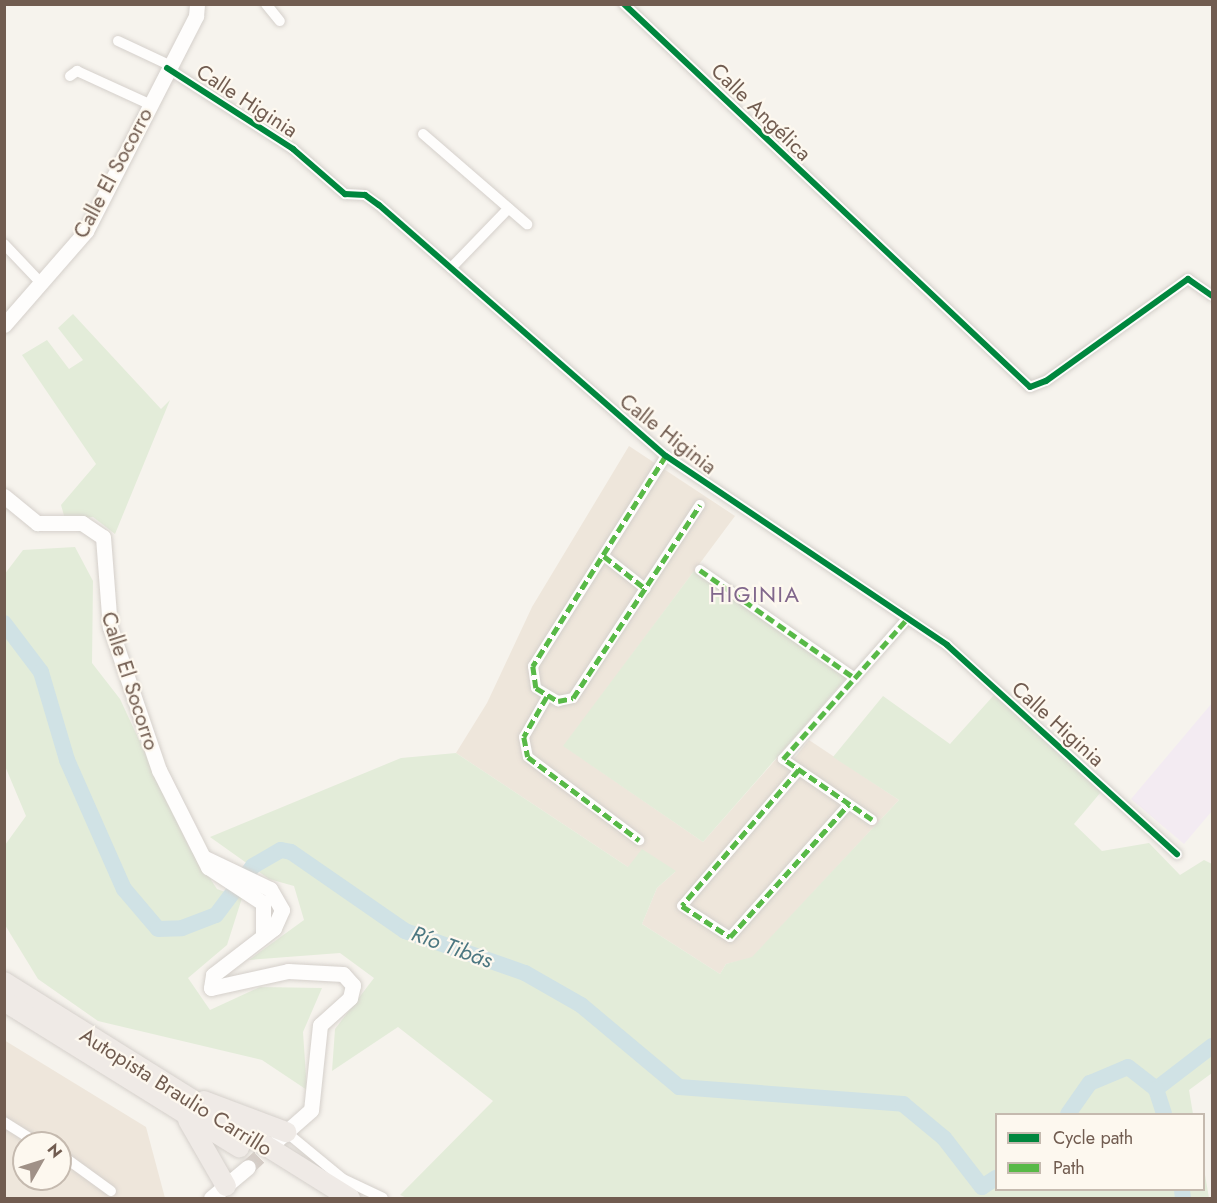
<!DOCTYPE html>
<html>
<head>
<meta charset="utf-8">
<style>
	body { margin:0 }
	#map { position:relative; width:1217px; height:1203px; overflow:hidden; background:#f6f3ed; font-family:Jost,sans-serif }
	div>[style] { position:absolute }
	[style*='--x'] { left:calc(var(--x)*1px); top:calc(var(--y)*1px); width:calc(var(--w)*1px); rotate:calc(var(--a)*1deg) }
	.residential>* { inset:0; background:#eee6db }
	.education>* { inset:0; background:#f3ebf2 }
	.green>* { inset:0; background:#e3ecd9 }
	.river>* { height:16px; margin:-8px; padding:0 8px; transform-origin:8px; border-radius:8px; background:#d0e2e5 }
	.secondary-tunnel>* { height:15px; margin-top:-7.5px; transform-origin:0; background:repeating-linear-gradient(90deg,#d5cdc6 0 15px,transparent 0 23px) }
	.roads { filter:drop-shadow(0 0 2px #d5d0cb) drop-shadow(0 0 2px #d5d0cb) }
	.street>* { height:10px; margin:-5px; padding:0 5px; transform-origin:5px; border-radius:5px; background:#fefdfc }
	.secondary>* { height:15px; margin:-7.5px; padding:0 7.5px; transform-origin:7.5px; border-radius:7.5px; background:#fefdfc }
	.highway>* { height:20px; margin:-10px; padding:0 10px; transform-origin:10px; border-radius:10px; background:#efeae6 }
	.quiet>* { height:4.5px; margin-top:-2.25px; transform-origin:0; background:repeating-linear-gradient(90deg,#58b947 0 9px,transparent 0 13.5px) }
	.cycleway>* { height:6px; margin:-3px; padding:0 3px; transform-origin:3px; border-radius:3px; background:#00873e }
	span { translate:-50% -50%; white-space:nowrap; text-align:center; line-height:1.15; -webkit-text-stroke:4.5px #fdf8ef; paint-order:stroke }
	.street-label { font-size:21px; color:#715c50 }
	.neighbourhood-label { font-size:22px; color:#81678c; letter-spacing:1.5px }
	.water-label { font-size:22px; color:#4c7781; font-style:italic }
	.frame { position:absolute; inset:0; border:6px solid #715c50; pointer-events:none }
	.legend { position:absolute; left:995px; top:1113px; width:210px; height:78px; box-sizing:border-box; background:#fdf8ef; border:2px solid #c5baaf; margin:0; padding:8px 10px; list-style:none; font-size:18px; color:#715c50 }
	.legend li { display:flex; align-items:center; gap:12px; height:30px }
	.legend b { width:30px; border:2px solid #c5baaf }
	.north { position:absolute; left:12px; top:1131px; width:60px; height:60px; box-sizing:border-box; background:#fdf8ef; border:2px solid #c5baaf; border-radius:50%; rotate:51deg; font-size:16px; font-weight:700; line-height:24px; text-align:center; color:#715c50 }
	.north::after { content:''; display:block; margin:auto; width:21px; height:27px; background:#a09187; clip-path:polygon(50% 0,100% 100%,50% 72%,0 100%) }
</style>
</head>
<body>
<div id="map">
	<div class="residential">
		<i style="clip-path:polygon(629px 446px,735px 516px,564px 746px,703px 842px,778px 757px,788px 766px,809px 740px,899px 800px,752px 958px,726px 964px,720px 974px,642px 924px,657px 888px,675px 872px,628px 867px,456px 753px,487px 703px,532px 607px)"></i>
		<i style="clip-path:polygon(evenodd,4px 1040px,146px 1127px,165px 1198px,5px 1198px,4px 1040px,24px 1143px,60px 1143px,60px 1179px,24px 1179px,24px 1143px)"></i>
	</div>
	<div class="education">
		<i style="clip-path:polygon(1212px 703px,1212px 811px,1184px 844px,1131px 799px)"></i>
	</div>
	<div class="green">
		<i style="clip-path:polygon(73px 314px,161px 409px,170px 400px,115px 534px,93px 517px,65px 519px,61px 505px,96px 464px,22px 355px,47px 340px,69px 369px,83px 360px,58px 328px)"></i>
		<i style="clip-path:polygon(75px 547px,93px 581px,92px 663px,120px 699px,188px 845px,217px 889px,242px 898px,227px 945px,188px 978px,210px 1010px,260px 987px,322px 988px,303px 1032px,307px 1090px,262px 1060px,98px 1021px,38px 979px,5px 925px,5px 845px,26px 816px,5px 766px,4px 575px,23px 550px)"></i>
		<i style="clip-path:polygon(694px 571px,848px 676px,703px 842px,563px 746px)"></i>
		<i style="clip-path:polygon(994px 695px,1101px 792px,1074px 824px,1102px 851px,1149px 843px,1180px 875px,1204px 860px,1212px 864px,1212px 1073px,1189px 1090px,1193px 1114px,996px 1114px,996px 1190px,1204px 1190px,1204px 1169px,1209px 1198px,407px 1198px,400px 1195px,493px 1101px,398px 1027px,332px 1071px,335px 1029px,374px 978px,340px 953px,249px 960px,304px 920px,294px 886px,269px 879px,210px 837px,401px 758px,456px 753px,628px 867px,642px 849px,676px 871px,657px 888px,642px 924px,720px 974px,726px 964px,752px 957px,899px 800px,833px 757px,883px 696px,950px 744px)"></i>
	</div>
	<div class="river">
		<i style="--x:4;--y:623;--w:61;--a:52.9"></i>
		<i style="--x:41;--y:672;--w:92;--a:73.5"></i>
		<i style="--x:67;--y:760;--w:141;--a:66.2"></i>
		<i style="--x:124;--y:889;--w:52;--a:49.6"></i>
		<i style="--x:158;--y:929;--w:24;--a:-2"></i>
		<i style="--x:182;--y:928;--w:36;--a:-21"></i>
		<i style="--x:216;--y:915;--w:61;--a:-52.9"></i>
		<i style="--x:253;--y:866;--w:32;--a:-30"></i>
		<i style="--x:281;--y:850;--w:10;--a:11"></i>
		<i style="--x:291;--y:852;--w:139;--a:34.7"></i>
		<i style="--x:405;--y:931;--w:127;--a:19.3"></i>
		<i style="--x:525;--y:973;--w:64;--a:29.7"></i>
		<i style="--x:581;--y:1005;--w:128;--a:39.9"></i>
		<i style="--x:679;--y:1087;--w:225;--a:4.3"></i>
		<i style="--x:903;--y:1104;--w:53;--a:39.7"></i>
		<i style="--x:944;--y:1138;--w:62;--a:52.2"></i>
		<i style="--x:982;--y:1187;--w:17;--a:-33"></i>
		<i style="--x:1156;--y:1089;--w:71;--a:-37.5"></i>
		<i style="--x:1068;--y:1114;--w:38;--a:-55"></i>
		<i style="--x:1090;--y:1083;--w:41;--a:-22.8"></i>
		<i style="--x:1128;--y:1067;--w:36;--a:38"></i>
		<i style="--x:1156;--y:1089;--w:26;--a:72"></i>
		<i style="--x:1182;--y:1190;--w:8;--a:83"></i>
	</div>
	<div class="secondary-tunnel">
		<i style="--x:248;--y:1167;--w:34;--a:-43"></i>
	</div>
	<div class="roads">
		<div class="street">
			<i style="--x:266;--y:4;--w:22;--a:51"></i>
			<i style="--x:624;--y:4;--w:558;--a:43.33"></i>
			<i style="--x:1030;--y:387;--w:17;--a:-21"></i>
			<i style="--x:1046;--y:381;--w:175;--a:-35.7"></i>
			<i style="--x:1188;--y:279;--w:29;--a:35"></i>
			<i style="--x:118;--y:41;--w:56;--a:25.2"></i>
			<i style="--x:167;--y:68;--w:150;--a:32.7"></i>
			<i style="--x:293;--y:149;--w:69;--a:40.9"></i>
			<i style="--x:345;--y:194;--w:20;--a:3"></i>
			<i style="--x:365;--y:195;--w:17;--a:36"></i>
			<i style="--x:379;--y:205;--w:381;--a:41.2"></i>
			<i style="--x:666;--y:456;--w:339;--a:33.9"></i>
			<i style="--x:947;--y:645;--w:311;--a:42.3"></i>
			<i style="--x:70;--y:76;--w:9;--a:-36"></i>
			<i style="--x:77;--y:71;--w:79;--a:24.6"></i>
			<i style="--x:423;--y:134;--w:138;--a:40.9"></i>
			<i style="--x:4;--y:244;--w:55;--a:46.5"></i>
			<i style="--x:451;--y:268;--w:83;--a:-46"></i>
			<i style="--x:666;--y:456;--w:249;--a:122.3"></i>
			<i style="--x:533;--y:666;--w:22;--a:82"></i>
			<i style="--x:536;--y:688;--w:26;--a:31"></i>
			<i style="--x:558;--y:701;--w:15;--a:-11"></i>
			<i style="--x:573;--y:698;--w:231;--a:-56.7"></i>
			<i style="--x:604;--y:556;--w:53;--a:38.2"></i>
			<i style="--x:700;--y:570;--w:189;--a:34.9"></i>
			<i style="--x:547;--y:697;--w:46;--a:119.9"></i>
			<i style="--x:524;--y:737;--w:20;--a:79"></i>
			<i style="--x:528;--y:757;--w:139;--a:36.8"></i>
			<i style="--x:799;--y:770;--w:179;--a:130.7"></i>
			<i style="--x:682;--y:906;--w:57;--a:32.9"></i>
			<i style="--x:730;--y:937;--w:178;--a:-48.2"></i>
			<i style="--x:872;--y:820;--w:108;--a:-145.6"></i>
			<i style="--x:783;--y:759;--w:187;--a:-48.5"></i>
			<i style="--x:4;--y:1122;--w:39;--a:32"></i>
			<i style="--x:286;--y:1132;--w:74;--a:39.5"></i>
			<i style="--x:343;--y:1179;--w:44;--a:25.4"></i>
			<i style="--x:60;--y:1154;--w:63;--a:36"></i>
		</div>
		<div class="secondary">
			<i style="--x:4;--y:325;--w:125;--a:-48.9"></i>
			<i style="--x:86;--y:231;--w:242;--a:-62.9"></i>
			<i style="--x:196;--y:16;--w:12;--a:-85"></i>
			<i style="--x:4;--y:496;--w:43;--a:39.3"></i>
			<i style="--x:37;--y:523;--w:45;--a:0"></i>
			<i style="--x:82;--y:523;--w:25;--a:34"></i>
			<i style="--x:103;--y:537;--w:90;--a:85.6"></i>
			<i style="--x:110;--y:627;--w:151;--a:71.1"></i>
			<i style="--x:159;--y:770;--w:109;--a:63.2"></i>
			<i style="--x:208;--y:867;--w:66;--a:33.2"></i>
			<i style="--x:263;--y:903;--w:30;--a:90"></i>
			<i style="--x:205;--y:858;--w:72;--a:25.5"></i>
			<i style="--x:270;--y:889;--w:24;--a:60"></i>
			<i style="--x:282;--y:910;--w:20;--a:114"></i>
			<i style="--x:274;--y:928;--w:77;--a:142.4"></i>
			<i style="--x:213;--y:975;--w:13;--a:99"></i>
			<i style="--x:211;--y:988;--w:79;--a:-12.4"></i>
			<i style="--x:288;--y:971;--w:55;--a:3.1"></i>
			<i style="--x:343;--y:974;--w:15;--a:48"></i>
			<i style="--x:353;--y:985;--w:13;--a:103"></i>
			<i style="--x:350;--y:998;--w:40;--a:138"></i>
			<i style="--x:320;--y:1025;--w:85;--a:96"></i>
			<i style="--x:311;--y:1110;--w:44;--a:138.7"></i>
			<i style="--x:211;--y:1198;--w:48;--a:-40"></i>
		</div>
		<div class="highway">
			<i style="--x:4;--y:982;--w:408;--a:32"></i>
			<i style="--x:4;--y:1001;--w:277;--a:31.9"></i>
			<i style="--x:204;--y:1101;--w:88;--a:20.7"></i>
			<i style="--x:188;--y:1120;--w:76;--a:60.1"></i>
		</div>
	</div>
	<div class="quiet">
		<i style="--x:666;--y:456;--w:249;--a:122.3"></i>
		<i style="--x:533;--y:666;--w:22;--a:82"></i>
		<i style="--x:536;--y:688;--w:26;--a:31"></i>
		<i style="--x:558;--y:701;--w:15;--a:-11"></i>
		<i style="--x:573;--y:698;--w:231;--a:-56.7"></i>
		<i style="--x:604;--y:556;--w:53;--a:38.2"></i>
		<i style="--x:700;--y:570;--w:189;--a:34.9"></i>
		<i style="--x:547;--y:697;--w:46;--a:119.9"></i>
		<i style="--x:524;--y:737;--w:20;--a:79"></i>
		<i style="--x:528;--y:757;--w:139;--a:36.8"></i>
		<i style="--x:799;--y:770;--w:179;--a:130.7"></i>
		<i style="--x:682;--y:906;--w:57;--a:32.9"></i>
		<i style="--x:730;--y:937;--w:178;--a:-48.2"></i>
		<i style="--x:872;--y:820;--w:108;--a:-145.6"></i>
		<i style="--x:783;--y:759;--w:187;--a:-48.5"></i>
	</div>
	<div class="cycleway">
		<i style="--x:624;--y:4;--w:558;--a:43.33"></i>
		<i style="--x:1030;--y:387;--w:17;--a:-21"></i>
		<i style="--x:1046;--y:381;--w:175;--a:-35.7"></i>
		<i style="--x:1188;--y:279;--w:29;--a:35"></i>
		<i style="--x:167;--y:68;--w:150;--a:32.7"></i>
		<i style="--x:293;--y:149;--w:69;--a:40.9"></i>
		<i style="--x:345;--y:194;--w:20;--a:3"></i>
		<i style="--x:365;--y:195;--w:17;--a:36"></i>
		<i style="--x:379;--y:205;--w:381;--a:41.2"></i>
		<i style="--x:666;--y:456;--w:339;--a:33.9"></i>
		<i style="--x:947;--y:645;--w:311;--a:42.3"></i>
	</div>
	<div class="street-label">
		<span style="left:247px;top:101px;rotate:33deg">Calle Higinia</span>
		<span style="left:761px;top:112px;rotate:44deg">Calle Angélica</span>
		<span style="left:113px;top:173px;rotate:-62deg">Calle El Socorro</span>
		<span style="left:668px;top:434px;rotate:38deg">Calle Higinia</span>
		<span style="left:130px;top:681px;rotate:72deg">Calle El Socorro</span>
		<span style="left:1058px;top:724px;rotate:42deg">Calle Higinia</span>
		<span style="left:176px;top:1092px;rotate:32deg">Autopista Braulio Carrillo</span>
	</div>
	<div class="neighbourhood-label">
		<span style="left:755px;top:595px">HIGINIA</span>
	</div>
	<div class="water-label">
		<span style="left:452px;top:947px;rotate:20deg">Río Tibás</span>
	</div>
	<div class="frame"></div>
	<ul class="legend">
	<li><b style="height:8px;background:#00873e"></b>Cycle path</li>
	<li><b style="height:8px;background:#58b947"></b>Path</li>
	</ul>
	<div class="north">N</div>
</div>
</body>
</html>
